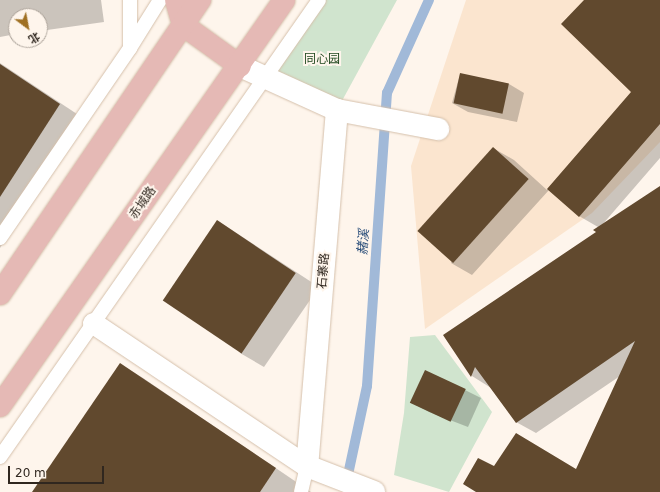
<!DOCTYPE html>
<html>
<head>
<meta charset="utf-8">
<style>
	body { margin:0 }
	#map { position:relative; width:660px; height:492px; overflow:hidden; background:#fef5ec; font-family:"DejaVu Sans","Noto Sans SC",sans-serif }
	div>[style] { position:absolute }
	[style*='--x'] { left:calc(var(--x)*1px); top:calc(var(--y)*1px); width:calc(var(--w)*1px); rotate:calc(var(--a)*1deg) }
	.built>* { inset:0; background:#fbe5cf }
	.green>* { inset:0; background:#d0e4ce }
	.shadow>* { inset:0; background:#0003 }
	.stream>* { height:10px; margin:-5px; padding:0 5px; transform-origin:5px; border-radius:5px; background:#a1b9d8 }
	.building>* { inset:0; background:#61492e; transform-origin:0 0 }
	.roads { filter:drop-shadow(0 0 1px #d5c0ab) drop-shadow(0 0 1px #d5c0ab) }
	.service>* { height:14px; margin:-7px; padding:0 7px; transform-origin:7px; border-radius:7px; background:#fff }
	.pedestrian>* { height:21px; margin:-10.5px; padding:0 10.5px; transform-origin:10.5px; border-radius:10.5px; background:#fff }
	.minor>* { height:22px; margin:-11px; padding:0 11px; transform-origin:11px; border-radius:11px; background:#fff }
	.primary>* { height:22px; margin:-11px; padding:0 11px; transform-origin:11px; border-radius:11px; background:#e5b9b5 }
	span { translate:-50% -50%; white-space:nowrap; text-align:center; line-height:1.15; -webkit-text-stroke:4px #fef5ec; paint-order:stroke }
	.park-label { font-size:12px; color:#1e461c }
	.street-label { font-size:12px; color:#30271f }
	.water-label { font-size:13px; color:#2d507b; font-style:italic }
	.north { position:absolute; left:8px; top:8px; width:40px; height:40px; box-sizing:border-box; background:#fef5ec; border:1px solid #aca39a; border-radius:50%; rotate:148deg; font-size:11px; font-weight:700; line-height:16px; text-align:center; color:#30271f }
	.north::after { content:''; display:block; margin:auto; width:14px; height:18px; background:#9f7023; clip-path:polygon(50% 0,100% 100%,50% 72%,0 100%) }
	.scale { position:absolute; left:8px; top:466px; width:96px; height:18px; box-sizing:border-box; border:2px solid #30271f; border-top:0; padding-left:5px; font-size:12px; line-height:14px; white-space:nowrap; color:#30271f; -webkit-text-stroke:3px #fef5ec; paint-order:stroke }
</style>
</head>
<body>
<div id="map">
	<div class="built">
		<i style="clip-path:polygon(466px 0,660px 0,660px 142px,592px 213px,425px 329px,411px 166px)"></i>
	</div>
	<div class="green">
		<i style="clip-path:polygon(319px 0,397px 0,337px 110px,266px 77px)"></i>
		<i style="clip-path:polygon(435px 335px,492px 412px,449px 492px,394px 475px,404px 413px,410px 337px)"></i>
	</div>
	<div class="shadow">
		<i style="clip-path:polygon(0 0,101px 0,104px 22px,40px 31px,40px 16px,16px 16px,16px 34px,0 37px)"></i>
		<i style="clip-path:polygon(585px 0,660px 0,660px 158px,602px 225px,660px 187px,660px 492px,480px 492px,494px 468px,577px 470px,620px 376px,536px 433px,516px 422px,491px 388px,472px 376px,444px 336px,598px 232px,598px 227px,579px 216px,549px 190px,472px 275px,451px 263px,493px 148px,514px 160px,547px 190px,632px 92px)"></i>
		<i style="clip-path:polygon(0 63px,83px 118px,0 248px)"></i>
		<i style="clip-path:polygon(460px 74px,509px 84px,524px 93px,517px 122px,468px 112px,452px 103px)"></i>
		<i style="clip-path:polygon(218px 221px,319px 287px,264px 367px,240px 353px)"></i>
		<i style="clip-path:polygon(120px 364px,143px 378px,311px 492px,33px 492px)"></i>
		<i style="clip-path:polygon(465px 390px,481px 398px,468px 427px,429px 412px,414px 404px)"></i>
	</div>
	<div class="stream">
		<i style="--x:346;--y:484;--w:100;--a:-77.9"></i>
		<i style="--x:367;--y:386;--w:294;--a:-86.1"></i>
		<i style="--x:387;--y:93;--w:102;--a:-65.7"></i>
	</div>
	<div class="building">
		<i style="clip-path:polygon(584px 0,660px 0,660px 124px,579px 217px,547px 189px,631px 92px,561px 24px)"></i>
		<i style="clip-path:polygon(0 64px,60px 104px,0 197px)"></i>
		<i style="left:460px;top:73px;width:50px;height:31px;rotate:12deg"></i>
		<i style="left:493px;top:147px;width:48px;height:113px;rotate:42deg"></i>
		<i style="clip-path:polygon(660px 186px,660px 492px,476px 492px,463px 484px,478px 458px,494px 466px,516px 433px,576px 469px,635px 341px,516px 423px,475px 367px,471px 377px,443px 335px,596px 232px,593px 230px)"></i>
		<i style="left:217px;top:220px;width:95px;height:97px;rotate:34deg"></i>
		<i style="clip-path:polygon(120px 363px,276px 468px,260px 492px,32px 492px)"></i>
		<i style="left:425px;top:370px;width:45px;height:36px;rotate:25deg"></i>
	</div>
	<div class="roads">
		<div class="service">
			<i style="--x:130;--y:0;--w:48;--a:90"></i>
			<i style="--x:0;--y:238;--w:230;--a:-55.6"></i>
			<i style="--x:130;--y:48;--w:57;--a:-58"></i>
			<i style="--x:0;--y:457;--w:557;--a:-55.08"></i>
			<i style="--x:301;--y:492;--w:27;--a:-77"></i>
		</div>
		<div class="pedestrian">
			<i style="--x:93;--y:323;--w:257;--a:33.8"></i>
		</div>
		<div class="minor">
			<i style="--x:240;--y:66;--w:107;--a:24.4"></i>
			<i style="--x:337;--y:110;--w:357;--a:94.8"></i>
			<i style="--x:307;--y:466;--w:72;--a:21.2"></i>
			<i style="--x:337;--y:110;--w:103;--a:10.7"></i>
		</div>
		<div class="primary">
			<i style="--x:176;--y:0;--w:26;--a:74"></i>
			<i style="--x:183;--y:25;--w:70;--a:35.7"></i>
			<i style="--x:0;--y:294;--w:356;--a:-55.8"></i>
			<i style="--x:0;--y:406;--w:495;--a:-55"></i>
		</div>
	</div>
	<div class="park-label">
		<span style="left:322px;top:60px">同心园</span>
	</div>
	<div class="street-label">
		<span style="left:143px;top:203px;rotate:-55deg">赤城路</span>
		<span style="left:324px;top:271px;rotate:-85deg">石寨路</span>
	</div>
	<div class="water-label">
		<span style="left:364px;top:242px;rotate:-86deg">赭溪</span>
	</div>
	<div class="north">北</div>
	<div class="scale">20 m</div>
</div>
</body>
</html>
